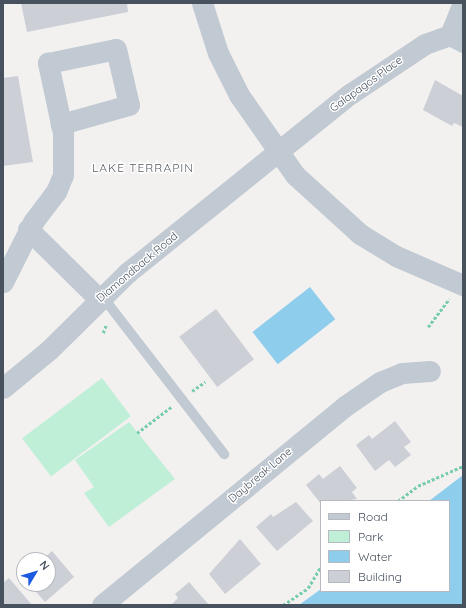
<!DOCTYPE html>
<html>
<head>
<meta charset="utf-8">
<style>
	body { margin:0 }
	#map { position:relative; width:466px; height:608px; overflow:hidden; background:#f3f1f0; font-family:Quicksand,sans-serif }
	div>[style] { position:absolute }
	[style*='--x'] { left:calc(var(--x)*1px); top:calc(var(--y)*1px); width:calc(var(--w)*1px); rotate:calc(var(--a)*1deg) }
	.green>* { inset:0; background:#c0efd8; transform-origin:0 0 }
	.water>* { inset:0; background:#8ecdec; transform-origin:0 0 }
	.building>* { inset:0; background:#cccfd6; transform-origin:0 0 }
	.path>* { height:2.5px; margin-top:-1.25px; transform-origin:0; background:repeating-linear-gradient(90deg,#78cdad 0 3px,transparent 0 5px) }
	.lane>* { height:10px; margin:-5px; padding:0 5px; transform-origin:5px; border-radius:5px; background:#c1c9d2 }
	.street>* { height:21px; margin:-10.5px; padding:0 10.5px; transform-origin:10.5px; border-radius:10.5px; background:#c1c9d2 }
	span { translate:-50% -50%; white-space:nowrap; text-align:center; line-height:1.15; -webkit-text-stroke:3px #fff; paint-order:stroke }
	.street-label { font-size:11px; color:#48515e }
	.neighbourhood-label { font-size:12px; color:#5d6065; letter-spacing:1px }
	.frame { position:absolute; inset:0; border:4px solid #48515e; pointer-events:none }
	.legend { position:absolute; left:320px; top:500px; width:130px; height:92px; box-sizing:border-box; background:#fff; border:1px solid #b6b9bf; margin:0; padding:5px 7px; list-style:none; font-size:12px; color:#48515e }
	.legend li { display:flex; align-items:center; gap:8px; height:20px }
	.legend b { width:20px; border:1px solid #b6b9bf }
	.north { position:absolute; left:16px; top:552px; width:40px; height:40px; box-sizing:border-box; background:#fff; border:1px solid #b6b9bf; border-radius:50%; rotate:52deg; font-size:11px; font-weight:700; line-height:16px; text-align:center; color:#48515e }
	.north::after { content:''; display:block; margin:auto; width:14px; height:18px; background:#1b5be2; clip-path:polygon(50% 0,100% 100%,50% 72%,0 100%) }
</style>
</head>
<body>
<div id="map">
	<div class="green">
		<i style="left:102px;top:378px;width:48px;height:100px;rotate:53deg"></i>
		<i style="clip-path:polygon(129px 422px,175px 479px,109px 527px,84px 493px,94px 487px,75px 460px)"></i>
	</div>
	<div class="water">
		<i style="left:310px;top:287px;width:41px;height:73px;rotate:52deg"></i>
		<i style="clip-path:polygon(463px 475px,463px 605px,299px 605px,321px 589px,449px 591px,449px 501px,429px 501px)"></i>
	</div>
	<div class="building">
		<i style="clip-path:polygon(21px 3px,127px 3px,128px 12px,27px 32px)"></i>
		<i style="clip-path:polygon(18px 76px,33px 162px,3px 166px,3px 78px)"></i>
		<i style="clip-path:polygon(435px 80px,463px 96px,463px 127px,454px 123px,452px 126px,423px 110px)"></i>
		<i style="left:216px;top:309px;width:63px;height:46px;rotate:53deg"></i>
		<i style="clip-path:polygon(395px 421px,411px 442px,404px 447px,411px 455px,395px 467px,389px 460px,375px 471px,356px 445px,369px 435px,372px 439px)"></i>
		<i style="clip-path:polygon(340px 466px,357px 488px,352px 492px,357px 499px,321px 504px,306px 485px,319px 474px,323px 479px)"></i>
		<i style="clip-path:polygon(296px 502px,313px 521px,277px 551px,256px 527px,271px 514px,273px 517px)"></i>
		<i style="clip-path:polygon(240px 539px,261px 564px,225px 594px,209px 574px)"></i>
		<i style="clip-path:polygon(52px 551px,74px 577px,45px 602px,29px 584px,48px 584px,48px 560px,42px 560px)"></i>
		<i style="clip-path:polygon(34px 553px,40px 560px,26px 560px)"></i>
		<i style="clip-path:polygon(9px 578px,32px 605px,3px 605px,3px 583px)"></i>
		<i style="clip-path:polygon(189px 582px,209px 605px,171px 605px,178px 598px,175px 594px)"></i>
	</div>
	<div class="path">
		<i style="--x:428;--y:327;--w:35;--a:-53"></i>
		<i style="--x:103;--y:333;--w:9;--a:-69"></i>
		<i style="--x:192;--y:391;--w:16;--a:-35"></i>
		<i style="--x:137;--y:433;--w:43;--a:-37.4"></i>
		<i style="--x:398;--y:501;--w:25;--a:-37"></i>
		<i style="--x:418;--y:486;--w:49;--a:-24"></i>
		<i style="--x:283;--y:605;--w:30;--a:-34"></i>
		<i style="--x:308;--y:588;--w:26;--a:-59"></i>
	</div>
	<div class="lane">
		<i style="--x:102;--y:296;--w:200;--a:52.3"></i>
	</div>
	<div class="street">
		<i style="--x:202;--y:3;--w:52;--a:72.3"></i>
		<i style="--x:218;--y:53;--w:47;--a:63.4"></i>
		<i style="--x:239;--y:95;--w:98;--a:55"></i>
		<i style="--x:295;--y:175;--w:88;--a:42.2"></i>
		<i style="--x:360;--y:234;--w:42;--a:31.4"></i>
		<i style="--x:396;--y:256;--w:73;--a:23.4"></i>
		<i style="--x:450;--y:35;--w:35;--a:-68"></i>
		<i style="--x:28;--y:229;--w:100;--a:44.6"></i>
		<i style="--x:3;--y:282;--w:67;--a:-63.4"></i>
		<i style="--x:33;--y:222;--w:38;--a:-53"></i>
		<i style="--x:56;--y:192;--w:18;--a:-68"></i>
		<i style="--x:63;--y:175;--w:42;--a:-90"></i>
		<i style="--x:63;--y:133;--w:72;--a:-102.1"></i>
		<i style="--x:48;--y:63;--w:69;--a:-11.6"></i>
		<i style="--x:116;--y:49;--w:57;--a:76.9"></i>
		<i style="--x:129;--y:105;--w:71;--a:164.4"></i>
		<i style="--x:3;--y:388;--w:60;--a:-39.6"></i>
		<i style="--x:49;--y:350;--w:110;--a:-44.6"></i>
		<i style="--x:127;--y:273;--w:286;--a:-38.8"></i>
		<i style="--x:350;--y:94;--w:90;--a:-33.7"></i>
		<i style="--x:425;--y:44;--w:27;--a:-20"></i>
		<i style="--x:450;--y:35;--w:15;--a:28"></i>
		<i style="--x:102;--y:605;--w:314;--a:-39.3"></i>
		<i style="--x:345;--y:406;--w:42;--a:-34.4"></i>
		<i style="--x:380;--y:382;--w:24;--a:-22"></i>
		<i style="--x:402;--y:373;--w:28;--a:-4"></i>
	</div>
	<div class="street-label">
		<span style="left:366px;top:84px;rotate:-36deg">Galapagos Place</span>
		<span style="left:137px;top:267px;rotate:-40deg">Diamondback Road</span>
		<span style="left:260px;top:475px;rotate:-40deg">Daybreak Lane</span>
	</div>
	<div class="neighbourhood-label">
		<span style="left:143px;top:168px">LAKE TERRAPIN</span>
	</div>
	<div class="frame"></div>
	<ul class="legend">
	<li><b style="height:5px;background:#c1c9d2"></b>Road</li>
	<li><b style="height:11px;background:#c0efd8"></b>Park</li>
	<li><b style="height:11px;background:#8ecdec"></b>Water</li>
	<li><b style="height:11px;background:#cccfd6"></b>Building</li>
	</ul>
	<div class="north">N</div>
</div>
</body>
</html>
